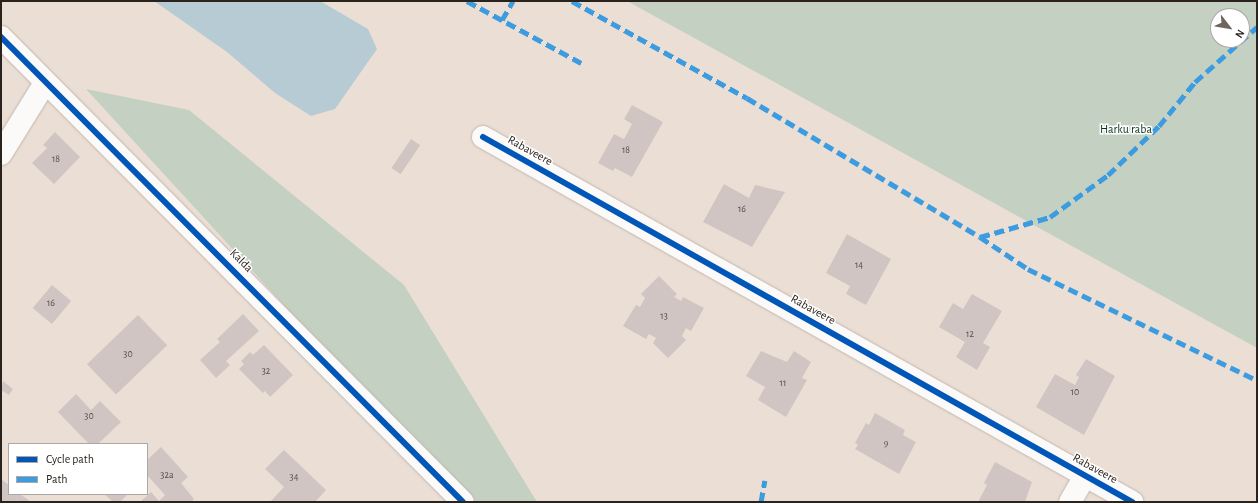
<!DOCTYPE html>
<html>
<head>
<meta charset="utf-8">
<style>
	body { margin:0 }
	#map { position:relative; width:1258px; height:503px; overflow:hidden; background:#ebdfd5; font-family:"Alegreya Sans",sans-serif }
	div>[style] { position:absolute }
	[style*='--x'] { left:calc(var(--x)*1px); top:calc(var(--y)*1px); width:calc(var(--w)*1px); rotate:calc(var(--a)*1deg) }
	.green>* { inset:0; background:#c4d0c1 }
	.water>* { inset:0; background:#b7cbd5 }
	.building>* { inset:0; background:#d0c5c2; transform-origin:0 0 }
	.roads { filter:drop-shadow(0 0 1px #c1b7b0) drop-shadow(0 0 1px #c1b7b0) }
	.minor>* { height:22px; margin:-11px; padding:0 11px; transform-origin:11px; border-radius:11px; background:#fcfaf9 }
	.quiet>* { height:5px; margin-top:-2.5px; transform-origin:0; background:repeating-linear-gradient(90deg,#3d9cdf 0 10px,transparent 0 15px) }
	.cycleway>* { height:6px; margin:-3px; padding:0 3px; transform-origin:3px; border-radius:3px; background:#0057b8 }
	span { translate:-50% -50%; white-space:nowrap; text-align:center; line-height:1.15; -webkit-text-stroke:3px #fff; paint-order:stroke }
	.number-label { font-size:10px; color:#544c46 }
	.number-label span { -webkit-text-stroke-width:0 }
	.park-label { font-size:12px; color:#08331f }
	.street-label { font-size:12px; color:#2a231d }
	.frame { position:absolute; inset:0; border:2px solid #2a231d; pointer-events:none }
	.legend { position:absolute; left:8px; top:443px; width:140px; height:52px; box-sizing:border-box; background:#fff; border:1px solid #aaa7a5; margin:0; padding:5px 7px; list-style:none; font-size:12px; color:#2a231d }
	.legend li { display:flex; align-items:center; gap:8px; height:20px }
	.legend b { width:20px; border:1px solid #aaa7a5 }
	.north { position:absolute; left:1210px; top:8px; width:40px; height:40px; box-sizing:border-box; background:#fff; border:1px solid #aaa7a5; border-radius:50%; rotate:121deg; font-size:11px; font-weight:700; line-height:16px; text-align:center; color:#2a231d }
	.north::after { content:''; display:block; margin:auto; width:14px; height:18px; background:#6e655d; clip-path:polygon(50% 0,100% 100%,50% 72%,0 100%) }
</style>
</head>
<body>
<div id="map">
	<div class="green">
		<i style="clip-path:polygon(evenodd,627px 1px,1257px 1px,1257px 348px,627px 1px,1218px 16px,1242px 16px,1242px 40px,1218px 40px,1218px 16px)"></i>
		<i style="clip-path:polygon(86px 89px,189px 110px,404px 285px,537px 502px,464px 502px)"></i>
	</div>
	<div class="water">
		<i style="clip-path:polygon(154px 1px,320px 1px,368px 29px,377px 49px,335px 109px,311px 116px,275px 93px,227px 52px)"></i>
	</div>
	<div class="building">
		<i style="clip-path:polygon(632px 105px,663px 122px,632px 177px,615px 168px,613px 171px,598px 163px,614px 134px,624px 139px,632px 124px,624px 119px)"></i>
		<i style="clip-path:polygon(55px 132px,80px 157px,54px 184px,32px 163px,47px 148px,43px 145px)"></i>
		<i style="left:411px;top:139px;width:11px;height:35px;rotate:34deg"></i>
		<i style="clip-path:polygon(724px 184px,749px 198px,755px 185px,785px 192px,752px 247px,703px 222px)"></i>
		<i style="clip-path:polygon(847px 234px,891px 259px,866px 305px,846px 294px,850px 286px,826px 273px)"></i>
		<i style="clip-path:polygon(659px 276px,677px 294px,674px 297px,681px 301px,683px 297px,704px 308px,691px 331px,686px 328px,682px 336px,686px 340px,668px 358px,653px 343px,656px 338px,649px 334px,646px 339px,623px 326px,636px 305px,640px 307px,645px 298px,641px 294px)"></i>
		<i style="left:52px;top:285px;width:25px;height:30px;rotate:40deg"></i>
		<i style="clip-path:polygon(972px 294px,1002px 311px,983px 343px,990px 347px,977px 370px,956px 357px,965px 342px,939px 327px,953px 303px,963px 309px)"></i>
		<i style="clip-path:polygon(243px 314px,259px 331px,226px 361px,230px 365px,216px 378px,200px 360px,220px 342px,217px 339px)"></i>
		<i style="left:138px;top:315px;width:42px;height:71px;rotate:46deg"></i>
		<i style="clip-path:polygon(264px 345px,293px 375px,270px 397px,265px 391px,263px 393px,239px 369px,244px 364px,241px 361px,250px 352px,253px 355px)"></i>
		<i style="clip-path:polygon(761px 351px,787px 362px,794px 351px,811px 362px,802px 378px,807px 380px,786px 417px,758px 400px,765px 387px,746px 376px)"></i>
		<i style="clip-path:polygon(1086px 359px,1115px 376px,1084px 435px,1036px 407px,1055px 374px,1075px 385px,1079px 377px,1076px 375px)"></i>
		<i style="clip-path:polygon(3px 381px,13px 389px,9px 395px,1px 390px)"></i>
		<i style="clip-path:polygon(76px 394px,91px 410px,100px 401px,121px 422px,98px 444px,89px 444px,58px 412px)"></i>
		<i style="clip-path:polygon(875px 413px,905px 430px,903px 435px,916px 442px,899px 474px,855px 449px,858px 445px,855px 443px,866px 423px,869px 425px)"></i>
		<i style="clip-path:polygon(161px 447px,188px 477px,181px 483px,194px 499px,191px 502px,140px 502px,151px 492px,159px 501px,165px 495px,147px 475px,147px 460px)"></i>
		<i style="clip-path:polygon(284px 450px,326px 490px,315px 502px,270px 502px,284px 487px,265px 469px)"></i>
		<i style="clip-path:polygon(995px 462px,1032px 482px,1025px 502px,978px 502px,987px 485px,984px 483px)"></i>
		<i style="clip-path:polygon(1px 479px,9px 485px,9px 494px,20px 494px,31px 502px,1px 502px)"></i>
		<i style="clip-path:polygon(104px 494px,128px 494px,120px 502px,113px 502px)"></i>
	</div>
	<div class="roads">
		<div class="minor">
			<i style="--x:1;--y:37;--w:655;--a:45.19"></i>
			<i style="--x:483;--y:137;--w:745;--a:29.35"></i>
			<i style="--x:1;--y:154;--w:84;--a:-58.2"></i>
			<i style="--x:1070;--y:502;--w:30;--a:-60"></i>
		</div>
	</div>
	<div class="quiet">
		<i style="--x:467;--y:1;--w:130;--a:28.5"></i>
		<i style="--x:572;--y:1;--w:200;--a:29"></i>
		<i style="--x:747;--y:98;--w:271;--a:30.8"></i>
		<i style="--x:980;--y:237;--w:58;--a:33.7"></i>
		<i style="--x:1028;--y:269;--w:254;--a:25.9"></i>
		<i style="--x:502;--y:20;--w:22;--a:-60"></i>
		<i style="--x:980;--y:237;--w:73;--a:-15.9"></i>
		<i style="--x:1050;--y:217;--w:72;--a:-35.9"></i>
		<i style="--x:1108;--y:175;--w:71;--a:-43.9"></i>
		<i style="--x:1159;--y:126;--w:57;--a:-50.7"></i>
		<i style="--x:1195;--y:82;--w:83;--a:-41.6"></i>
		<i style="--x:761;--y:502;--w:22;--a:-80"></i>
	</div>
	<div class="cycleway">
		<i style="--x:1;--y:37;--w:655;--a:45.19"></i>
		<i style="--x:483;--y:137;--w:745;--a:29.35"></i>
	</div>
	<div class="number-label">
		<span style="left:626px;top:151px">18</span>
		<span style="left:56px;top:160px">18</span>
		<span style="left:742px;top:210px">16</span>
		<span style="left:859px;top:266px">14</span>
		<span style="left:51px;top:304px">16</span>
		<span style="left:664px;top:317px">13</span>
		<span style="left:970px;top:335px">12</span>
		<span style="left:128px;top:355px">30</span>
		<span style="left:266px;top:372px">32</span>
		<span style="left:783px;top:384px">11</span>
		<span style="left:1075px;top:393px">10</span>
		<span style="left:89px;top:417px">30</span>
		<span style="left:886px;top:444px">9</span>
		<span style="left:167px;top:476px">32a</span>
		<span style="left:294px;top:478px">34</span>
	</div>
	<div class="park-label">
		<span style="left:1126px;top:130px">Harku raba</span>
	</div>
	<div class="street-label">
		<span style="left:530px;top:151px;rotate:29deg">Rabaveere</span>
		<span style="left:241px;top:261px;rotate:45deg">Kalda</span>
		<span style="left:813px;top:310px;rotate:29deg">Rabaveere</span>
		<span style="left:1095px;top:469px;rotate:29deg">Rabaveere</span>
	</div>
	<div class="frame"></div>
	<ul class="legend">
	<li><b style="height:5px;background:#0057b8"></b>Cycle path</li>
	<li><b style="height:5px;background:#3d9cdf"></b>Path</li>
	</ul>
	<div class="north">N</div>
</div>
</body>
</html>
